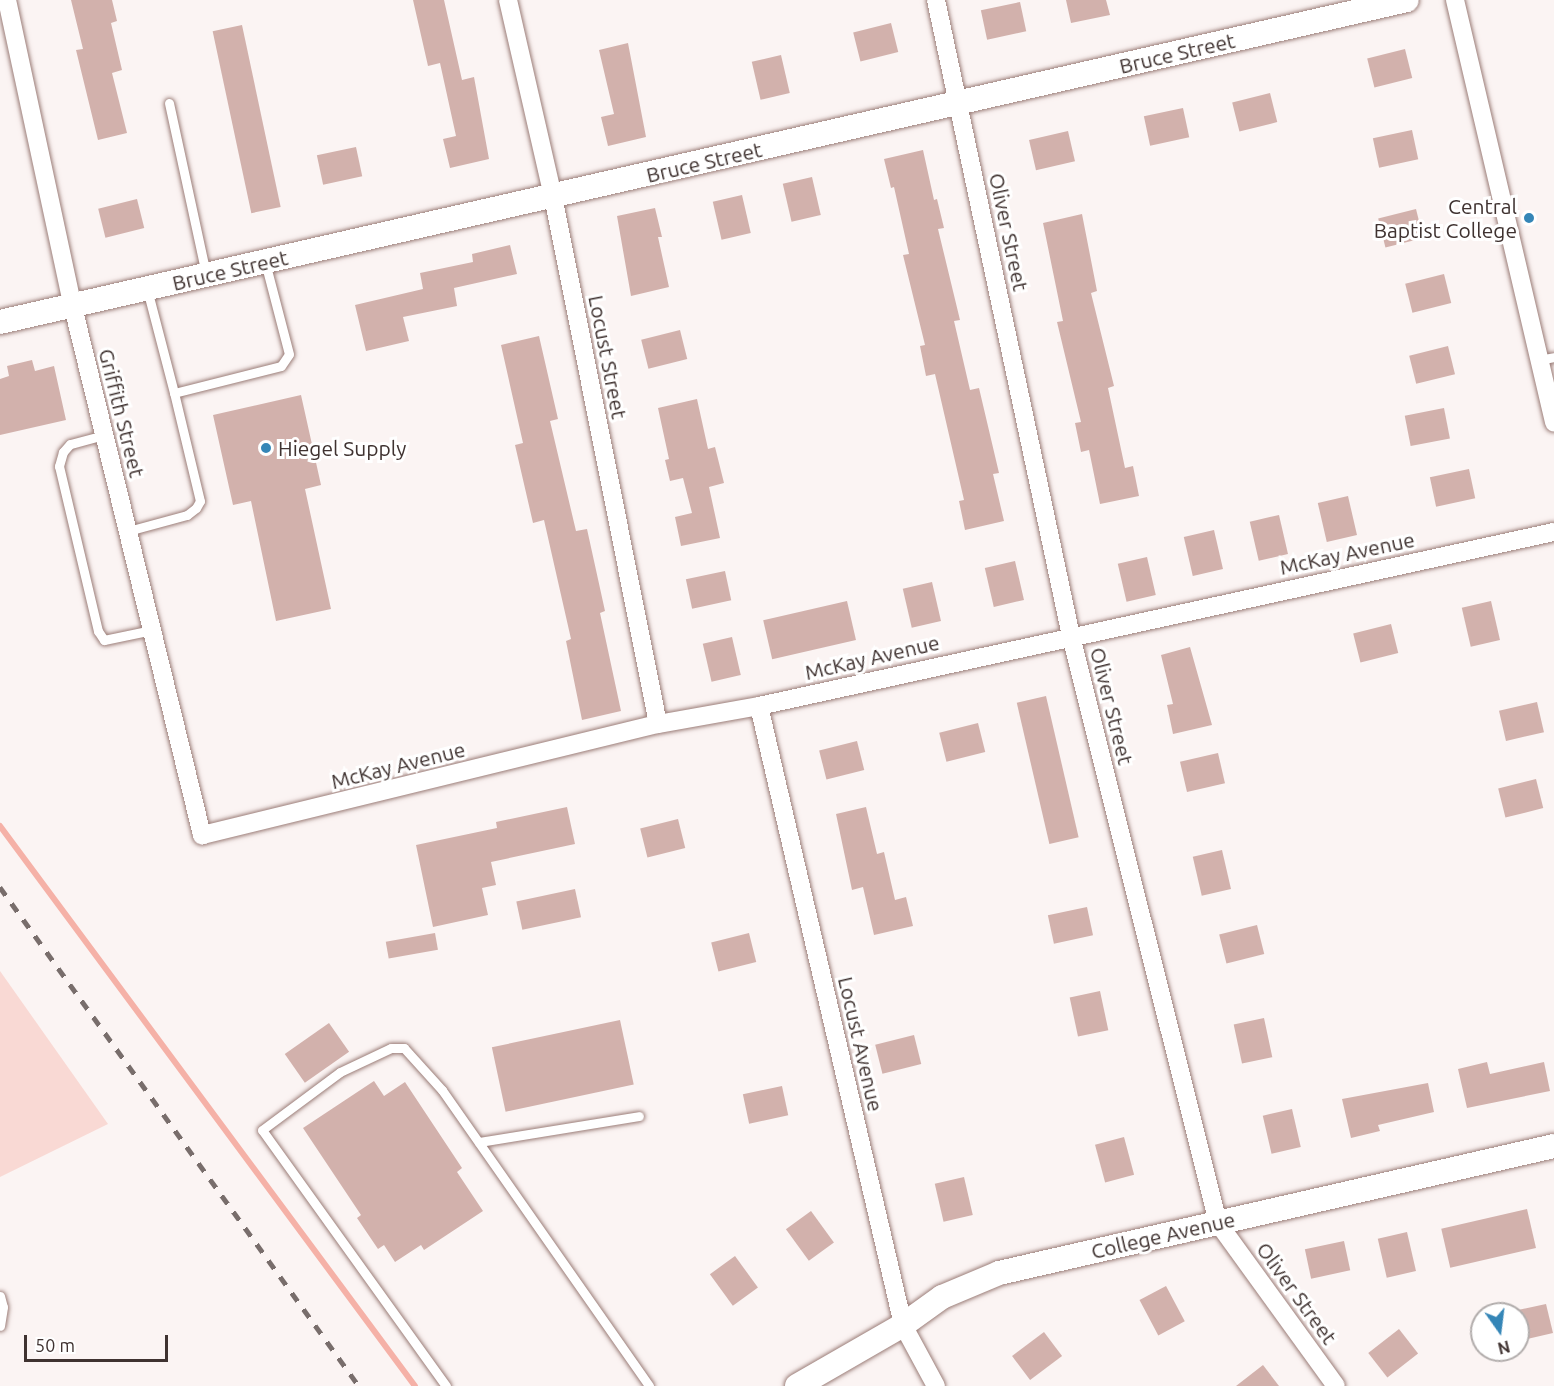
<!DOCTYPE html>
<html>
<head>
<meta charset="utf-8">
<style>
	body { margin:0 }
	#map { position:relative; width:1554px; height:1386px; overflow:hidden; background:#fbf4f3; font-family:Ubuntu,sans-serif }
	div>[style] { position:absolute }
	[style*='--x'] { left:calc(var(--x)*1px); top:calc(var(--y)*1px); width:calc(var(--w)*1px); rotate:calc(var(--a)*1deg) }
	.green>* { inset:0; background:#f9d9d4 }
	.stream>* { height:6px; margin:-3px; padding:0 3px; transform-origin:3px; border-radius:3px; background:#f5b1a7 }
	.building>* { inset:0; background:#d2b1ac; transform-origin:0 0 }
	.roads { filter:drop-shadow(0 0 2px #9b7d78) drop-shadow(0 0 2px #9b7d78) }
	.service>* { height:9px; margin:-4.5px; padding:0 4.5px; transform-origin:4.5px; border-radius:4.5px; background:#fff }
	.minor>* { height:18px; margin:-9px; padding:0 9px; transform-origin:9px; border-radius:9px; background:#fff }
	.tertiary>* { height:24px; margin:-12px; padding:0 12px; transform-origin:12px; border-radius:12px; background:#fff }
	.rail>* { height:4.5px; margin-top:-2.25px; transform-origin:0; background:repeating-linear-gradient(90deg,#786d6b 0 10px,transparent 0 20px) }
	.dots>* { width:16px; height:16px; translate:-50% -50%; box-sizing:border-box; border:3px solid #fff; border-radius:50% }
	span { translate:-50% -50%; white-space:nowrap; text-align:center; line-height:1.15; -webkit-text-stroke:6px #fff; paint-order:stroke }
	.street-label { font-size:21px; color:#3f3230 }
	.poi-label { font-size:21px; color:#3f3230 }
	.right { translate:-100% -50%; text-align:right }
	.left { translate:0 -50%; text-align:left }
	.north { position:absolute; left:1470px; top:1302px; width:60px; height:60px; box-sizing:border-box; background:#fff; border:2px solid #b2adac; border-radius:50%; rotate:166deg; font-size:16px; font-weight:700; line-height:24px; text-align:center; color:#3f3230 }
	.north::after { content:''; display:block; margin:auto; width:21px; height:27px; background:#3586b7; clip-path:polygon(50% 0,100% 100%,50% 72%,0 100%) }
	.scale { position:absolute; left:24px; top:1335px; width:144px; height:27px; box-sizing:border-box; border:3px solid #3f3230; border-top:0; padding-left:8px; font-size:18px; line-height:21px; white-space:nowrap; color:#3f3230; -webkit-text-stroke:4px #fff; paint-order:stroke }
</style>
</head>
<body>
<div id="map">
	<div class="green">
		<i style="clip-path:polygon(0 971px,108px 1124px,0 1177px)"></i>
	</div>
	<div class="stream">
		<i style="--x:0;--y:826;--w:697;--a:53.46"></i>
	</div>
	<div class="building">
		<i style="clip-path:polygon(71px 0,112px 0,117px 21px,111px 23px,122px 70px,112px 73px,127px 133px,98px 140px,76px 50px,83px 49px)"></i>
		<i style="clip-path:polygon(413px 0,444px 0,462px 80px,474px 77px,489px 159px,450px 168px,443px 139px,456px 136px,440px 63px,428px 66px)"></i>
		<i style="clip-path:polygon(1066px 0,1106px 0,1110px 15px,1071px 23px)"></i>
		<i style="left:1020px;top:2px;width:30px;height:40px;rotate:78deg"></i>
		<i style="left:891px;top:23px;width:30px;height:39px;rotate:76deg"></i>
		<i style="left:242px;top:25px;width:186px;height:30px;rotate:78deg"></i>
		<i style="clip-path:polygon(628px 43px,646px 137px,608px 146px,601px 117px,614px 114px,599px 50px)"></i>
		<i style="left:1405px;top:49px;width:30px;height:39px;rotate:76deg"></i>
		<i style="left:781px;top:55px;width:39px;height:30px;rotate:77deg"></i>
		<i style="left:1270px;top:93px;width:30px;height:39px;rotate:76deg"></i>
		<i style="left:1183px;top:108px;width:30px;height:40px;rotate:78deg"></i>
		<i style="left:1412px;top:130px;width:30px;height:40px;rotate:78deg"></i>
		<i style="left:1068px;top:131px;width:31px;height:40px;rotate:77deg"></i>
		<i style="left:356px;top:147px;width:30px;height:40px;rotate:78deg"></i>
		<i style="clip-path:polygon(923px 150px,934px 200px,937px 199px,944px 228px,938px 229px,960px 320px,954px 321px,970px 390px,979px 388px,999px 473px,993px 474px,1004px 521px,965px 530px,959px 501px,964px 500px,935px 374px,926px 376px,920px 346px,925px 345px,903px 255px,909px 254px,894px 187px,891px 188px,884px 159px)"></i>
		<i style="left:812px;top:177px;width:39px;height:30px;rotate:77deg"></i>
		<i style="left:742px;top:195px;width:39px;height:30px;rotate:77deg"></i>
		<i style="left:137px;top:199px;width:30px;height:40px;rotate:76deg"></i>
		<i style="clip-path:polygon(655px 208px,662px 237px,658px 237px,669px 287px,631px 296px,617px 216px)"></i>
		<i style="left:1416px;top:209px;width:30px;height:39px;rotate:76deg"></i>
		<i style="clip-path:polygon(1082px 214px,1097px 291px,1091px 293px,1114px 386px,1108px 388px,1125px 468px,1133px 466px,1139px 496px,1100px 504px,1089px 450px,1081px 452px,1075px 423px,1081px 422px,1057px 322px,1063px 321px,1043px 223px)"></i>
		<i style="clip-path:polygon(510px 245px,517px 274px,454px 288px,457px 306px,403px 317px,409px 341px,366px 351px,355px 305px,423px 289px,420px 273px,473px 262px,472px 254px)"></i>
		<i style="left:1444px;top:274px;width:30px;height:40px;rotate:76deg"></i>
		<i style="left:680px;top:330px;width:30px;height:40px;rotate:76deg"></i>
		<i style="clip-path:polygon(539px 336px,558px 419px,550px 421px,576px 531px,587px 529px,605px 611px,600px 613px,621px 711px,582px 720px,566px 641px,571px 639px,544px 520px,533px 523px,515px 445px,523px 443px,501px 345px)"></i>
		<i style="left:1448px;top:346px;width:29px;height:40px;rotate:76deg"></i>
		<i style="clip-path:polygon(32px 360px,35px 371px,54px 366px,66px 420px,0 435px,0 379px,9px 376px,7px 366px)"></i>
		<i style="clip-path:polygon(301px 395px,321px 485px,305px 489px,331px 609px,276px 621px,251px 501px,233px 505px,213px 415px)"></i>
		<i style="clip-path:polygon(697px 399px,708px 449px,715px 447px,724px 483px,709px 487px,720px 538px,681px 546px,675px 517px,692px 513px,683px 478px,670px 481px,665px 460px,669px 459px,658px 408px)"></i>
		<i style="left:1444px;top:408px;width:31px;height:40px;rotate:79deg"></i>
		<i style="left:1469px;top:469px;width:30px;height:40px;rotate:78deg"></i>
		<i style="left:1348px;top:496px;width:40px;height:31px;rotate:77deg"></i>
		<i style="left:1279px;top:515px;width:40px;height:30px;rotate:77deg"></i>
		<i style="left:1214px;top:530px;width:40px;height:31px;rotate:77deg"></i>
		<i style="left:1147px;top:557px;width:39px;height:30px;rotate:77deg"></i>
		<i style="left:1015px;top:561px;width:40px;height:31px;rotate:77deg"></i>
		<i style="left:725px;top:571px;width:30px;height:40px;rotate:78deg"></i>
		<i style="left:932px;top:582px;width:40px;height:30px;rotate:77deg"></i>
		<i style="left:847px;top:601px;width:40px;height:86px;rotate:77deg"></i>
		<i style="left:1491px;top:601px;width:40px;height:30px;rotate:77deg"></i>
		<i style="left:1391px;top:624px;width:30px;height:39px;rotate:76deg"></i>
		<i style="left:732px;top:637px;width:39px;height:30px;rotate:77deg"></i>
		<i style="clip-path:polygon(1190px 647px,1212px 725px,1173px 734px,1167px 705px,1173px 704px,1161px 655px)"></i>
		<i style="left:1046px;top:696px;width:145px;height:30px;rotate:77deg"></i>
		<i style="left:1537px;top:702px;width:31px;height:39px;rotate:77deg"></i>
		<i style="left:978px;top:723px;width:30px;height:40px;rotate:76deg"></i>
		<i style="left:857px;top:741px;width:30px;height:39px;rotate:76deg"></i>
		<i style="left:1218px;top:753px;width:31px;height:39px;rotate:77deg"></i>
		<i style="left:1536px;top:779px;width:30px;height:39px;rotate:76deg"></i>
		<i style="clip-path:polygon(567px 807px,575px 844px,491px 862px,496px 885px,482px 888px,488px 915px,433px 927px,416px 845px,497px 828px,496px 822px)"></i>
		<i style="clip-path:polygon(866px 807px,877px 854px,884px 852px,895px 900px,906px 897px,913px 926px,874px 935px,863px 887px,852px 890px,836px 814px)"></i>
		<i style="left:678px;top:819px;width:30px;height:39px;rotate:76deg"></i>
		<i style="left:1222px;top:850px;width:40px;height:30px;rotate:77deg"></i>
		<i style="left:575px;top:889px;width:29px;height:60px;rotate:78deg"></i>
		<i style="left:1087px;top:907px;width:29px;height:40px;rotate:78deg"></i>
		<i style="left:1257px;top:925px;width:30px;height:39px;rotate:76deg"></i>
		<i style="left:435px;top:933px;width:17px;height:50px;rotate:80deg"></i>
		<i style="left:749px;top:933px;width:30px;height:39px;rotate:76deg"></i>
		<i style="left:1100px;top:991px;width:40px;height:31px;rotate:78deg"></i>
		<i style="left:1264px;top:1018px;width:40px;height:31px;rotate:78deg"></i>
		<i style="left:620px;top:1020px;width:66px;height:131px;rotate:78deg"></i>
		<i style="left:329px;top:1023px;width:35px;height:54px;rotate:55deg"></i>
		<i style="left:914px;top:1035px;width:30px;height:40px;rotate:76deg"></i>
		<i style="clip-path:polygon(1487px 1062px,1490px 1074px,1544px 1062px,1550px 1091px,1467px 1108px,1458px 1069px)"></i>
		<i style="clip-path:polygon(374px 1081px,384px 1096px,405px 1082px,462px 1168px,457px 1172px,483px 1211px,424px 1250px,421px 1245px,395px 1262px,384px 1245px,378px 1249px,357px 1218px,361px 1215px,303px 1128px)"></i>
		<i style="clip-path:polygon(1428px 1083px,1434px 1112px,1378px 1125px,1380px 1131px,1351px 1138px,1342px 1099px)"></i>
		<i style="left:782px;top:1086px;width:30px;height:40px;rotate:78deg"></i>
		<i style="left:1292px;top:1109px;width:39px;height:30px;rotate:77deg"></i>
		<i style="left:1124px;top:1137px;width:39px;height:30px;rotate:75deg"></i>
		<i style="left:964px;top:1177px;width:39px;height:30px;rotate:77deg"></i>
		<i style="left:1527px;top:1209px;width:40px;height:88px;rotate:77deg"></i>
		<i style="left:811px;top:1211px;width:39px;height:31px;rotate:54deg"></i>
		<i style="left:1407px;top:1232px;width:40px;height:30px;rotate:77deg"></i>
		<i style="left:1344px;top:1241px;width:30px;height:40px;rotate:78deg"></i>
		<i style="left:735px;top:1256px;width:39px;height:31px;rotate:54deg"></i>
		<i style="left:1166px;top:1286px;width:40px;height:30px;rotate:62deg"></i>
		<i style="clip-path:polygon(1546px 1304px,1553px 1333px,1518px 1341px,1518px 1310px)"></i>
		<i style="left:1399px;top:1329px;width:31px;height:39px;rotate:52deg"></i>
		<i style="left:1044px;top:1332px;width:30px;height:40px;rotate:53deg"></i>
		<i style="clip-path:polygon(1263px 1365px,1279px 1386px,1236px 1386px)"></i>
	</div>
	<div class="roads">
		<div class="service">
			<i style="--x:169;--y:103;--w:175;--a:77.8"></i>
			<i style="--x:147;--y:289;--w:107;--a:75.4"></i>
			<i style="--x:174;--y:393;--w:110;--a:-14.2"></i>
			<i style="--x:281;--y:366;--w:14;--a:-56"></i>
			<i style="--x:289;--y:354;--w:95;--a:-104.6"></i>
			<i style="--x:1539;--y:360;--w:15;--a:-11"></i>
			<i style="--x:104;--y:435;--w:35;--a:165"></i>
			<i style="--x:70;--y:444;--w:11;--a:131"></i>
			<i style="--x:63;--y:452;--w:15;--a:106"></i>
			<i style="--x:59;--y:466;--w:170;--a:76.7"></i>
			<i style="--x:98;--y:631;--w:11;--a:56"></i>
			<i style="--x:104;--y:640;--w:49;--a:-11.8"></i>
			<i style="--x:128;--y:531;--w:61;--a:-15.2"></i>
			<i style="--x:187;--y:515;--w:11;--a:-38"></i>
			<i style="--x:196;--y:508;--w:8;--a:-60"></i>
			<i style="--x:200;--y:501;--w:111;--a:-103.5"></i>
			<i style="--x:479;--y:1142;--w:162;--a:-9.2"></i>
			<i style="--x:0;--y:1296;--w:11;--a:75"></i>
			<i style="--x:3;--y:1307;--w:19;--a:99"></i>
			<i style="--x:446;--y:1386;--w:315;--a:-125.7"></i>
			<i style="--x:262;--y:1130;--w:97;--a:-36.6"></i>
			<i style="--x:340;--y:1072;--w:56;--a:-25.2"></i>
			<i style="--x:391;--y:1048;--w:13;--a:0"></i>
			<i style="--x:404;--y:1048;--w:57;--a:47.9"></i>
			<i style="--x:442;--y:1090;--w:361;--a:55"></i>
		</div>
		<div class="minor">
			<i style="--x:7;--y:0;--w:314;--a:77.9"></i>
			<i style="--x:73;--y:307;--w:544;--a:76.27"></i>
			<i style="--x:202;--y:835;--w:469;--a:-13.7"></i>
			<i style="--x:658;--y:724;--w:103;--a:-10.1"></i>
			<i style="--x:759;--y:706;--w:814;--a:-12.35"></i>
			<i style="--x:508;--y:0;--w:201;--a:77.1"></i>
			<i style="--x:553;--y:196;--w:538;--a:78.75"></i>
			<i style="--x:936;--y:0;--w:650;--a:78.02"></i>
			<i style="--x:1071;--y:636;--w:605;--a:75.94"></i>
			<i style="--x:1218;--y:1223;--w:201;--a:54.1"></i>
			<i style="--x:1455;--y:0;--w:434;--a:76.8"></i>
			<i style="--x:759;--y:706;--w:636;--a:76.9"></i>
			<i style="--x:903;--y:1325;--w:69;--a:61.6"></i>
		</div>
		<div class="tertiary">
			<i style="--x:0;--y:322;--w:1443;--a:-12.89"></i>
			<i style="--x:797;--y:1386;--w:122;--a:-29.9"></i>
			<i style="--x:903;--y:1325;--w:48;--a:-35.7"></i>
			<i style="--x:942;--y:1297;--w:62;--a:-22.8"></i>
			<i style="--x:999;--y:1273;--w:569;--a:-12.89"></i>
		</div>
	</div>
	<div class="rail">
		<i style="--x:0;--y:887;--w:615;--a:54.27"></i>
	</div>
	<div class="dots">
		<i style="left:1529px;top:218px;background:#3586b7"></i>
		<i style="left:266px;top:448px;background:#3586b7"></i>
	</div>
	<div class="street-label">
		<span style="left:1177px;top:53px;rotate:-13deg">Bruce Street</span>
		<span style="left:704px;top:162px;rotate:-13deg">Bruce Street</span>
		<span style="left:1009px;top:232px;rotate:78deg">Oliver Street</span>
		<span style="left:230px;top:270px;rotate:-13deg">Bruce Street</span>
		<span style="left:608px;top:357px;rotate:79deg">Locust Street</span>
		<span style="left:122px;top:413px;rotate:76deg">Griffith Street</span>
		<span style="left:1347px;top:553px;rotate:-12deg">McKay Avenue</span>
		<span style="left:872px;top:657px;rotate:-13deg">McKay Avenue</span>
		<span style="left:1112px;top:706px;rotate:76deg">Oliver Street</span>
		<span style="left:398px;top:765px;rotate:-14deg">McKay Avenue</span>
		<span style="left:861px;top:1044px;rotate:77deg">Locust Avenue</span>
		<span style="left:1163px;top:1235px;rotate:-13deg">College Avenue</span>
		<span style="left:1297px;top:1293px;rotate:54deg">Oliver Street</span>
	</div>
	<div class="poi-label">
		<span class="right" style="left:1517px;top:218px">Central<br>Baptist College</span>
		<span class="left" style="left:278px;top:448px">Hiegel Supply</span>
	</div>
	<div class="north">N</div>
	<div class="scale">50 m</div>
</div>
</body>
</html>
